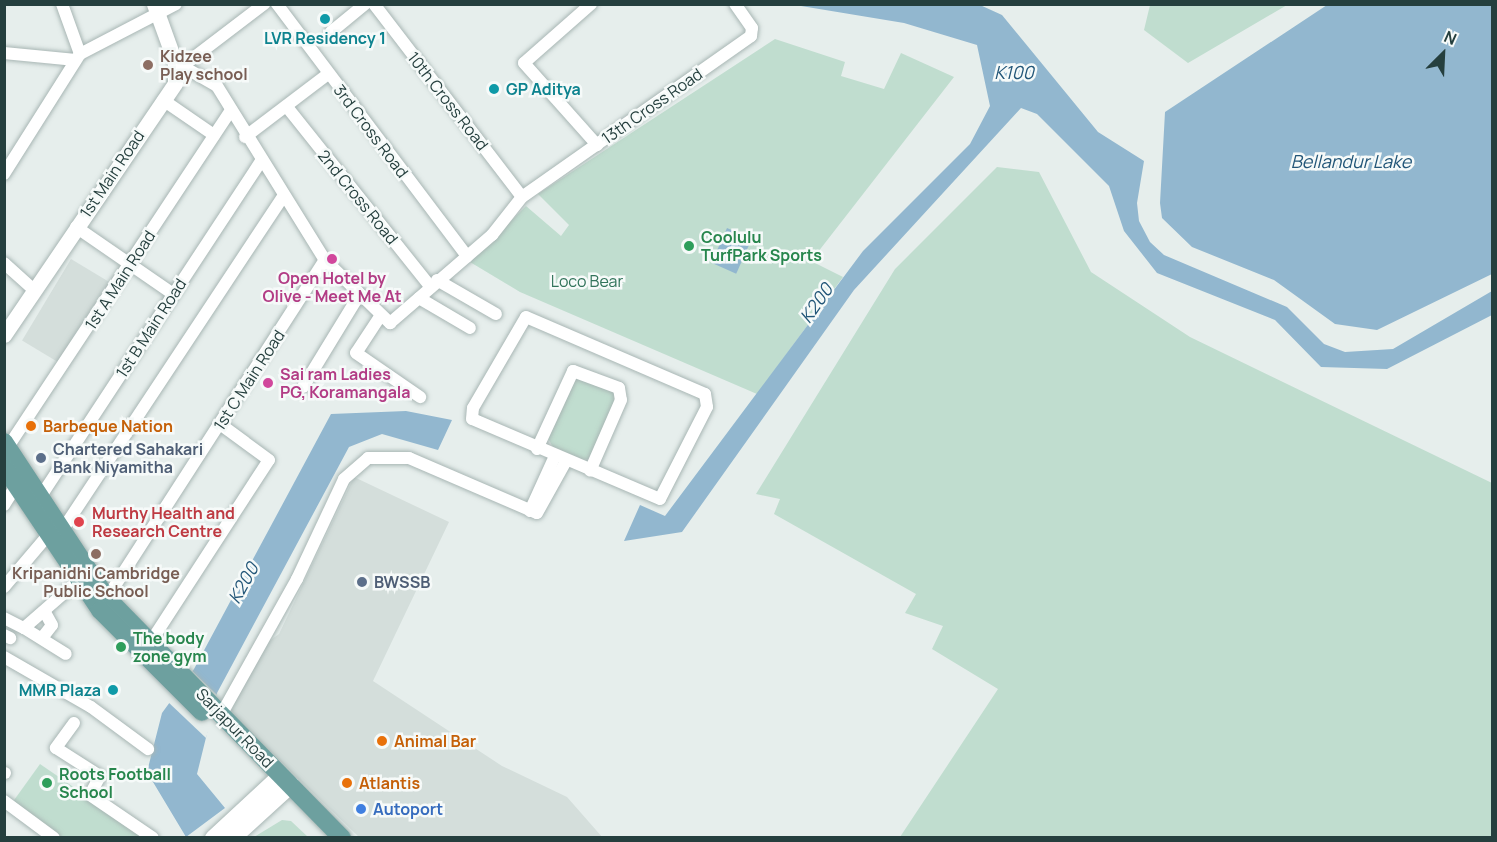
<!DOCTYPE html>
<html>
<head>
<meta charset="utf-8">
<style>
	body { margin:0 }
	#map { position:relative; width:1497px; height:842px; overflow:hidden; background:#e6eeec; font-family:Manrope,sans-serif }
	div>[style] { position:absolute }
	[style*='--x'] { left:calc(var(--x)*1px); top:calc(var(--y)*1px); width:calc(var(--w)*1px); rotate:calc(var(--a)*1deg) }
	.built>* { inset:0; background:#d4dedb; transform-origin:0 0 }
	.green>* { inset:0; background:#c0ddcf }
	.water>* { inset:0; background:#92b7cf; transform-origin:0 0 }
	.pier>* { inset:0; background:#e6eeec }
	.roads { filter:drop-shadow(0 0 2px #a8b6b4) drop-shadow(0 0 2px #a8b6b4) }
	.minor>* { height:12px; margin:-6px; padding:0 6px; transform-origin:6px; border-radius:6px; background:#fff }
	.tertiary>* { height:15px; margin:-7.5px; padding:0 7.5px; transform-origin:7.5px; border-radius:7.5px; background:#fff }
	.secondary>* { height:16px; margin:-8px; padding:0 8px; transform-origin:8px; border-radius:8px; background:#fff }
	.primary>* { height:18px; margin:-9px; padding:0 9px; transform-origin:9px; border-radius:9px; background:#6da09f }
	.dots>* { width:16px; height:16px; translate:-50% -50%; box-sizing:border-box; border:3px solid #f6faf9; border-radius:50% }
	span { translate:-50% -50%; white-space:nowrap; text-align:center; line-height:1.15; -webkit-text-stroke:5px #f6faf9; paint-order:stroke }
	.culture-label { font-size:16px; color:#0d838f; font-weight:700 }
	.left { translate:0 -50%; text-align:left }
	.right { translate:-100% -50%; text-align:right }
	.education-label { font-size:16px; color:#785e54; font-weight:700 }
	.street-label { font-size:16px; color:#253f3e }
	.leisure-label { font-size:16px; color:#27864d; font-weight:700 }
	.hotel-label { font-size:16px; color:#b23c85; font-weight:700 }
	.park-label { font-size:16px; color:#32745b }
	.food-label { font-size:16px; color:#c56008; font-weight:700 }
	.service-label { font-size:16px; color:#4e5e75; font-weight:700 }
	.health-label { font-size:16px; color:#be3a42; font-weight:700 }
	.shop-label { font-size:16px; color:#366cbe; font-weight:700 }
	.water-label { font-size:18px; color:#225678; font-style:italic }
	.frame { position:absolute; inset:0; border:6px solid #253f3e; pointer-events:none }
	.north { position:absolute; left:1413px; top:24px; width:60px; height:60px; -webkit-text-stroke:4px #f6faf9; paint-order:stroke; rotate:24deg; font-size:16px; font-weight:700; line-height:24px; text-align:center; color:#253f3e }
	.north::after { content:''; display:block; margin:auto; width:21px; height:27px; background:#253f3e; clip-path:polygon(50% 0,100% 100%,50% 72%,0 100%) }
</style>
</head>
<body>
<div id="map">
	<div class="built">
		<i style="left:71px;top:259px;width:49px;height:95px;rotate:31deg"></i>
		<i style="clip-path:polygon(354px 477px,449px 522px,373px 681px,502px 766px,567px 797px,603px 838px,359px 837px,227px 710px,264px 645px,279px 634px)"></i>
	</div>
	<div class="green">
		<i style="clip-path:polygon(1150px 5px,1150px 4px,1287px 5px,1188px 63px,1144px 30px)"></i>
		<i style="clip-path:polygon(775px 39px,845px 62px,841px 76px,884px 89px,901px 53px,954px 77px,811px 261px,843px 277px,757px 394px,520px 292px,470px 262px,526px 206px,561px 236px,569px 225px,538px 194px)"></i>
		<i style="clip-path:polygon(997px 167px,1039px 172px,1091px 272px,1190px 337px,1492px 483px,1492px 837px,900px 837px,998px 689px,932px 649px,943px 626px,905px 613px,916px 594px,774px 514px,780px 499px,756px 494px,895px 269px)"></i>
		<i style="clip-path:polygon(574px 376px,619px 395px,591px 459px,579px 460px,554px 449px,546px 435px)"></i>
		<i style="clip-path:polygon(40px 764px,146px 837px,58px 837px,12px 803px)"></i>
		<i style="clip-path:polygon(282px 820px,291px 821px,308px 837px,254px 837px)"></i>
	</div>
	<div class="water">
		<i style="clip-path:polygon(795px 5px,980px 5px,1002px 15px,1098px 132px,1144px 161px,1137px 203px,1139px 221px,1150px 242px,1164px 255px,1287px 307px,1324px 344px,1345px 352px,1393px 349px,1492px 291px,1492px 315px,1387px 369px,1321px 367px,1275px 320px,1157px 273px,1124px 231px,1109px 186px,1037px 114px,1021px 108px,854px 290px,682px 532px,624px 541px,640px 505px,665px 516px,863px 251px,970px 144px,990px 106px,977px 45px,904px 23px)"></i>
		<i style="clip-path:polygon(1327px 5px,1492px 5px,1492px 274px,1377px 330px,1335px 324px,1274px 280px,1192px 247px,1162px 218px,1160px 203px,1165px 112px)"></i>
		<i style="left:727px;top:228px;width:27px;height:38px;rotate:24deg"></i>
		<i style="clip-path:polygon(406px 411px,452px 420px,438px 450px,382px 434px,349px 447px,217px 693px,197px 774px,225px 808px,186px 837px,147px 772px,162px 713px,194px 669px,331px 414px)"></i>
	</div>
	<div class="pier">
		<i style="clip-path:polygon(190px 669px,219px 697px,206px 738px,167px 701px)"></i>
	</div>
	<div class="roads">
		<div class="minor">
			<i style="--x:277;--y:4;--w:316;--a:53"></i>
			<i style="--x:374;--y:4;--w:243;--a:52.5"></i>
			<i style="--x:591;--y:4;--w:89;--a:138.6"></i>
			<i style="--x:524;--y:63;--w:110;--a:48.3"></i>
			<i style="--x:331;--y:32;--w:44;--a:-39.5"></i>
			<i style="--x:4;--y:53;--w:72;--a:5.6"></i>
			<i style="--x:80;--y:54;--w:108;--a:-27.5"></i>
			<i style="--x:175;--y:62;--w:48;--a:29.7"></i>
			<i style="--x:217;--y:86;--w:205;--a:58.2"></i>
			<i style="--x:325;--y:260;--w:91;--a:44.1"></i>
			<i style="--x:390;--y:323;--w:135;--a:-40.8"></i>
			<i style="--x:492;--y:235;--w:48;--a:-51.7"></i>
			<i style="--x:522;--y:197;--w:280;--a:-35.1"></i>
			<i style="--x:751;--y:36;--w:8;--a:-83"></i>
			<i style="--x:752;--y:28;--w:29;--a:-125"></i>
			<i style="--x:184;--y:65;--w:101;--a:-37.3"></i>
			<i style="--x:163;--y:100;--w:62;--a:34.5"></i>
			<i style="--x:287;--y:107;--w:229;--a:51.4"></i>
			<i style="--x:245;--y:137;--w:104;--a:-37.2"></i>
			<i style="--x:4;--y:174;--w:142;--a:-57.7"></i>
			<i style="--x:80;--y:54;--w:53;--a:-109.8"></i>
			<i style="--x:76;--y:227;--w:118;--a:34.6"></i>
			<i style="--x:4;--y:263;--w:39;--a:42"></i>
			<i style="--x:437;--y:280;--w:68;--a:30"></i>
			<i style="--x:419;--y:298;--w:59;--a:30.5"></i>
			<i style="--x:381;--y:315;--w:45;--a:123.3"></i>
			<i style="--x:356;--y:353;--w:78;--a:34.5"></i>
			<i style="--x:526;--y:317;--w:195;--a:23.3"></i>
			<i style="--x:705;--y:394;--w:13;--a:81"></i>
			<i style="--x:707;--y:407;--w:103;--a:117.1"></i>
			<i style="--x:660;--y:499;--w:204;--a:-156.9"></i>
			<i style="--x:472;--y:419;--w:11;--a:-85"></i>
			<i style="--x:473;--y:408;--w:105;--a:-59.8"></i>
			<i style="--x:303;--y:387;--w:105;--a:-58.6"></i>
			<i style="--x:8;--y:447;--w:402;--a:-56.5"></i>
			<i style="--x:537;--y:449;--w:86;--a:-65.2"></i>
			<i style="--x:573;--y:371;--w:49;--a:20.3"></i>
			<i style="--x:619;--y:388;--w:12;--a:81"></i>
			<i style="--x:621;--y:400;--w:77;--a:113.6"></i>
			<i style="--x:41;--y:496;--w:401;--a:-56.7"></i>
			<i style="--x:4;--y:505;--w:25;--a:-58"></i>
			<i style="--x:530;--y:511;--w:60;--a:-65.6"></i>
			<i style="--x:63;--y:529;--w:398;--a:-56.5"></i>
			<i style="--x:4;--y:587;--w:70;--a:-49.7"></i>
			<i style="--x:107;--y:598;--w:402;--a:-57.2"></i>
			<i style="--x:4;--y:618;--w:22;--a:27"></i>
			<i style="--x:24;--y:628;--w:73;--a:-41.1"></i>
			<i style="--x:24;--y:628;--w:49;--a:31.8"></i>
			<i style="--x:4;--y:635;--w:7;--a:27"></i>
			<i style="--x:42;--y:638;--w:16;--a:-52"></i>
			<i style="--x:52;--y:625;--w:13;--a:-119"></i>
			<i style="--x:150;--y:643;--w:218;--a:-57"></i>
			<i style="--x:269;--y:460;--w:61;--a:-143.7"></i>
			<i style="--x:4;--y:657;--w:100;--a:29.9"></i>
			<i style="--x:91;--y:707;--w:71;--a:36.4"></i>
			<i style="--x:221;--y:715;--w:156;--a:-60.8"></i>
			<i style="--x:297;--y:579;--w:110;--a:-64.8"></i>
			<i style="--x:344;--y:479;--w:32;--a:-41"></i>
			<i style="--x:368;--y:458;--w:41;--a:0"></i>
			<i style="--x:409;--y:458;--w:139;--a:23.3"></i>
			<i style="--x:537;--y:513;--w:60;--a:-60.9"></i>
			<i style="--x:74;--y:723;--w:31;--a:126"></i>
			<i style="--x:56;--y:748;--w:52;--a:32.5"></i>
			<i style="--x:100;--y:776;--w:21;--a:118"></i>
			<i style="--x:90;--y:795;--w:76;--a:34.3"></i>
			<i style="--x:4;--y:773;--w:1;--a:0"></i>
			<i style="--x:4;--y:801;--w:62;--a:36.5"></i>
		</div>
		<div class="tertiary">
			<i style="--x:4;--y:335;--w:305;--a:-55.8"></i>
			<i style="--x:175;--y:83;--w:21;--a:-90"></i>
			<i style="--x:175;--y:62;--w:62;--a:-109.9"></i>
		</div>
		<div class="secondary">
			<i style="--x:213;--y:838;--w:93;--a:-42.8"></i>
			<i style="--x:233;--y:838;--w:79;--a:-42.4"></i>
		</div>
		<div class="primary">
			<i style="--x:4;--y:442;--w:187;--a:56.6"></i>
			<i style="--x:107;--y:598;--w:336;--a:45.6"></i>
			<i style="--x:4;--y:467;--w:172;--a:56.1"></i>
			<i style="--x:100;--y:610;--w:144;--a:45"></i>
		</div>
	</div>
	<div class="dots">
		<i style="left:325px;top:19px;background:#0f9aa8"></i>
		<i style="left:148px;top:65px;background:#8d6e63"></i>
		<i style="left:494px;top:89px;background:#0f9aa8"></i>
		<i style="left:689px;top:246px;background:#2e9e5b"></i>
		<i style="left:332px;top:259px;background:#d1479c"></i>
		<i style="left:268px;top:383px;background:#d1479c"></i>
		<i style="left:31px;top:426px;background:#e8710a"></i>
		<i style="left:41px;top:458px;background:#5c6f8a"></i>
		<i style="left:79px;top:522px;background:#e0444e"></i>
		<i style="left:96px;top:554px;background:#8d6e63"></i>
		<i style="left:362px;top:582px;background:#5c6f8a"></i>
		<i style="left:121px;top:647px;background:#2e9e5b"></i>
		<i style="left:113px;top:690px;background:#0f9aa8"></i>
		<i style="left:382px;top:741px;background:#e8710a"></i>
		<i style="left:47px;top:783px;background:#2e9e5b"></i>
		<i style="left:347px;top:783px;background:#e8710a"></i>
		<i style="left:361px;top:809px;background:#3f7fe0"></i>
	</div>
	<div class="culture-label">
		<span style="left:325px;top:38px">LVR Residency 1</span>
		<span class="left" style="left:506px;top:89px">GP Aditya</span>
		<span class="right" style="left:101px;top:690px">MMR Plaza</span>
	</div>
	<div class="education-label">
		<span class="left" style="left:160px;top:65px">Kidzee<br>Play school</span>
		<span style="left:96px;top:582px">Kripanidhi Cambridge<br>Public School</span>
	</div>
	<div class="street-label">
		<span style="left:448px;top:101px;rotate:52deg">10th Cross Road</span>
		<span style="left:652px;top:106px;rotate:-35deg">13th Cross Road</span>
		<span style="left:371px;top:131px;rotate:53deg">3rd Cross Road</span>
		<span style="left:112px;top:174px;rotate:-56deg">1st Main Road</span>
		<span style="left:358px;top:197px;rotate:51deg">2nd Cross Road</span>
		<span style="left:120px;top:280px;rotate:-57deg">1st A Main Road</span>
		<span style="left:151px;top:328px;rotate:-57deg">1st B Main Road</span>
		<span style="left:249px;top:380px;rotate:-57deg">1st C Main Road</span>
		<span style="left:235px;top:728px;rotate:46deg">Sarjapur Road</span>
	</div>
	<div class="leisure-label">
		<span class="left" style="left:701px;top:246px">Coolulu<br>TurfPark Sports</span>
		<span class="left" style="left:133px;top:647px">The body<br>zone gym</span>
		<span class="left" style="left:59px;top:783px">Roots Football<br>School</span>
	</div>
	<div class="hotel-label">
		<span style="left:332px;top:287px">Open Hotel by<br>Olive - Meet Me At</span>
		<span class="left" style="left:280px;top:383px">Sai ram Ladies<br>PG, Koramangala</span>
	</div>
	<div class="park-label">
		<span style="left:587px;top:281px">Loco Bear</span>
	</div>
	<div class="food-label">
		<span class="left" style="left:43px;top:426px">Barbeque Nation</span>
		<span class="left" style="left:394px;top:741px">Animal Bar</span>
		<span class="left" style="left:359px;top:783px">Atlantis</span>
	</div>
	<div class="service-label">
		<span class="left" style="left:53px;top:458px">Chartered Sahakari<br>Bank Niyamitha</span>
		<span class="left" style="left:374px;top:582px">BWSSB</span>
	</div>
	<div class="health-label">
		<span class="left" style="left:92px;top:522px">Murthy Health and<br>Research Centre</span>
	</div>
	<div class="shop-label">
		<span class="left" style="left:373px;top:809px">Autoport</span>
	</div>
	<div class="water-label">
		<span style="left:1014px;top:72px">K100</span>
		<span style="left:1351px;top:161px">Bellandur Lake</span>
		<span style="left:816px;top:303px;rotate:-55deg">K200</span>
		<span style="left:243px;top:583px;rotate:-61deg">K200</span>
	</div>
	<div class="frame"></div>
	<div class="north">N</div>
</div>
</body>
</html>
